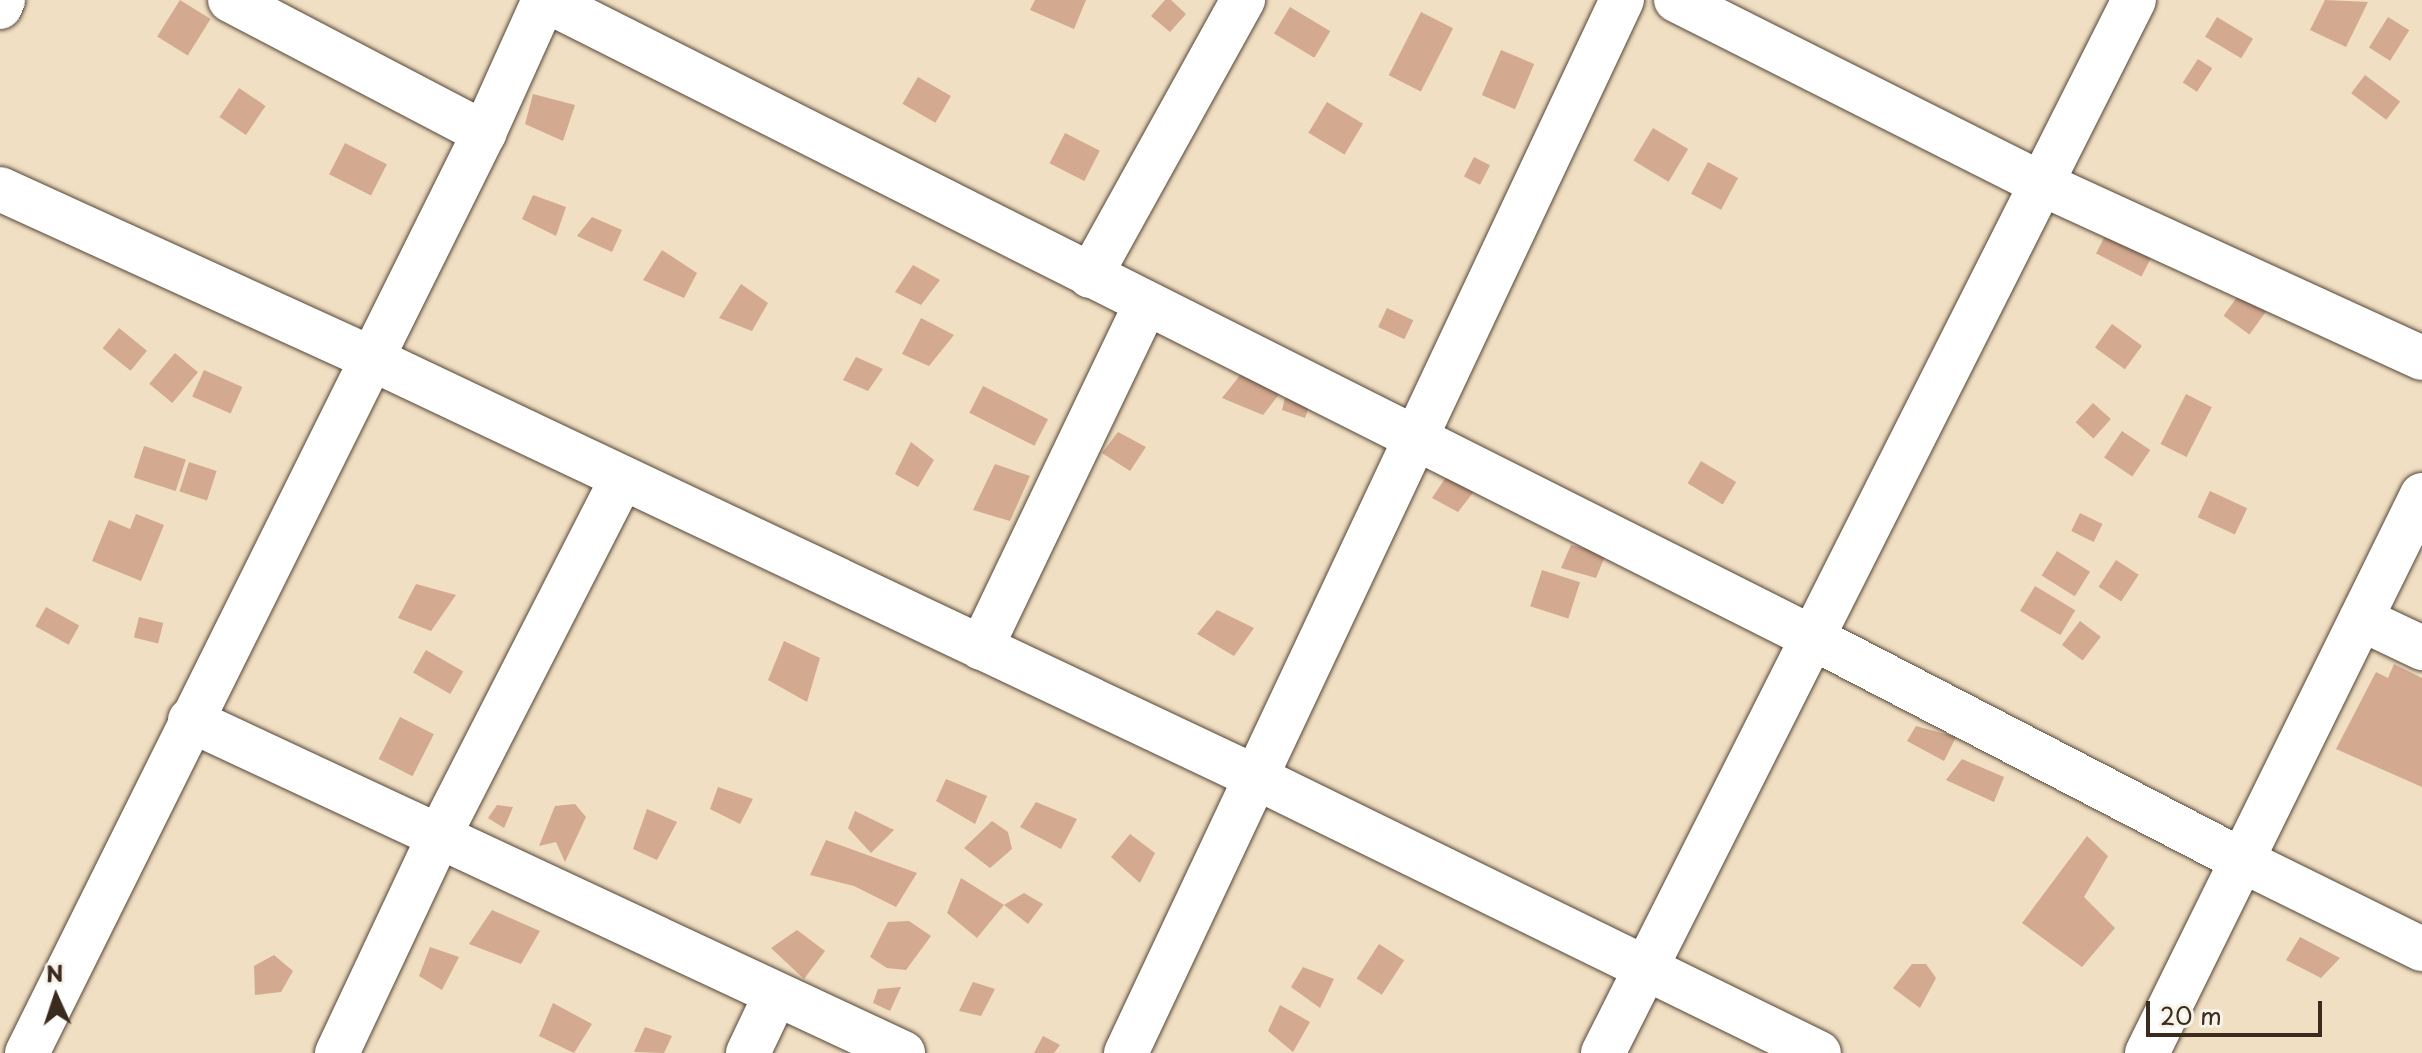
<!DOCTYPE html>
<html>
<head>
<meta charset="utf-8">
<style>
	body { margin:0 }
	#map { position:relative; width:2422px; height:1053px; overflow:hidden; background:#f0dfc2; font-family:"Playpen Sans",sans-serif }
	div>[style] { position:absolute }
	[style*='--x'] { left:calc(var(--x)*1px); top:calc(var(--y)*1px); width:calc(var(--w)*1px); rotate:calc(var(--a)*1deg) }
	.building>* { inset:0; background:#d3a990; transform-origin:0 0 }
	.roads { filter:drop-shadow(0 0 2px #564537) drop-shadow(0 0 2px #564537) }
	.street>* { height:44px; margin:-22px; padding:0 22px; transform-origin:22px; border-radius:22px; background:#fff }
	span { translate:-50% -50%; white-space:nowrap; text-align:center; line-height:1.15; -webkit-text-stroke:8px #f7f3e8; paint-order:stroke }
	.north { position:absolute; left:16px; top:957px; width:80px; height:80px; -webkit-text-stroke:6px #f7f3e8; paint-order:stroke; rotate:357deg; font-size:22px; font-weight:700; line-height:32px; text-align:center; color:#3b2a1e }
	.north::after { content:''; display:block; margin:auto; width:28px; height:36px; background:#3b2a1e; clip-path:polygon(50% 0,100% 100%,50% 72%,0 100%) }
	.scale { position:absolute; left:2146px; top:1001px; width:176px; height:36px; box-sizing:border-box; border:4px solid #3b2a1e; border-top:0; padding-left:10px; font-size:24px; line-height:28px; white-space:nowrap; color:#3b2a1e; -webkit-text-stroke:6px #f7f3e8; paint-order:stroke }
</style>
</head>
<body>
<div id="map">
	<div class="building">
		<i style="left:180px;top:0;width:36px;height:43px;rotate:32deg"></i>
		<i style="clip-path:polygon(1035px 0,1086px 0,1074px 29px,1030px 10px)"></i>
		<i style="clip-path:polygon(1165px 0,1171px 0,1186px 14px,1170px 32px,1151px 16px)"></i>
		<i style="clip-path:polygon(2325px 0,2368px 2px,2346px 47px,2310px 30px)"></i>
		<i style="left:1290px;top:7px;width:47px;height:31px;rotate:31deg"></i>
		<i style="left:1421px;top:12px;width:36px;height:71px;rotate:27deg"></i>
		<i style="left:2217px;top:17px;width:42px;height:23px;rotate:31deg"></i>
		<i style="left:2388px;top:17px;width:25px;height:36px;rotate:32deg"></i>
		<i style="left:1501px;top:50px;width:36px;height:49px;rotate:23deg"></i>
		<i style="left:2198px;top:59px;width:17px;height:28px;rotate:33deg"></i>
		<i style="left:2365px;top:75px;width:44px;height:23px;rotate:37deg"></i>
		<i style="left:918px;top:77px;width:38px;height:31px;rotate:30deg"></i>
		<i style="left:239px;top:88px;width:32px;height:35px;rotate:34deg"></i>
		<i style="clip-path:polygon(533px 94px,575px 105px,563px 141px,525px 124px)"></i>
		<i style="left:1327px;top:102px;width:42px;height:36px;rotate:31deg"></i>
		<i style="left:1653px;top:128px;width:41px;height:38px;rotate:31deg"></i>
		<i style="left:1065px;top:133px;width:39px;height:34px;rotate:27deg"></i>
		<i style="left:345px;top:143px;width:47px;height:35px;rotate:27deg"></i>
		<i style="left:1474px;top:157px;width:18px;height:22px;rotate:27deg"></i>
		<i style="left:1708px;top:162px;width:34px;height:36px;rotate:28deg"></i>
		<i style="clip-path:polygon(533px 195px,566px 207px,556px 236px,522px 219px)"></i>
		<i style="clip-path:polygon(592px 217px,622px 230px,612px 252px,577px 236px)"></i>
		<i style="left:2111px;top:224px;width:51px;height:33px;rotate:27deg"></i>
		<i style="clip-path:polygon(662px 250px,697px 273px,684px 298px,643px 280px)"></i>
		<i style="clip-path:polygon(913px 265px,940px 280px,921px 305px,895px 292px)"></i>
		<i style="clip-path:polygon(741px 284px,768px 303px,752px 331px,719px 318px)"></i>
		<i style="left:2240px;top:293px;width:32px;height:28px;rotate:36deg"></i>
		<i style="left:1387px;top:308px;width:29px;height:21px;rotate:25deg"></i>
		<i style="clip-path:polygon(921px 318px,954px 335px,929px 366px,902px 354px)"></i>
		<i style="left:2112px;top:324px;width:37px;height:29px;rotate:36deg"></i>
		<i style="left:119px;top:328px;width:36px;height:26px;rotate:39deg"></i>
		<i style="left:175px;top:353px;width:30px;height:40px;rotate:40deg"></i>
		<i style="clip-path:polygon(856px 357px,883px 369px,868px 391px,843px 380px)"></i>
		<i style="clip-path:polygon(1245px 369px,1284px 388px,1263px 415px,1222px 398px)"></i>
		<i style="left:204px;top:370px;width:42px;height:29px;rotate:24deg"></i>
		<i style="left:983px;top:386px;width:73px;height:30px;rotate:27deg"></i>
		<i style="clip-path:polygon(1287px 390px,1311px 401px,1305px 418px,1282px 410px)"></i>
		<i style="left:2186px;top:394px;width:29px;height:56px;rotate:27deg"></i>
		<i style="left:2093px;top:403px;width:24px;height:26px;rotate:42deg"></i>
		<i style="left:2122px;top:431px;width:34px;height:32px;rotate:34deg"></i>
		<i style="clip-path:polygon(1118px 432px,1146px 447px,1130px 471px,1102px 453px)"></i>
		<i style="clip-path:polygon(911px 442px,934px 460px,918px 487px,895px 474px)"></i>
		<i style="left:144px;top:446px;width:44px;height:33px;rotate:18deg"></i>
		<i style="left:1701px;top:461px;width:41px;height:26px;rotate:31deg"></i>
		<i style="left:189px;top:462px;width:29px;height:31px;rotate:18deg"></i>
		<i style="clip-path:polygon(995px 464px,1030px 476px,1010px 521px,973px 510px)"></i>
		<i style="clip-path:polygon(1448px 474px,1475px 490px,1458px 512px,1432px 498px)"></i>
		<i style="left:2210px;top:491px;width:41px;height:29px;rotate:25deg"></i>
		<i style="left:2080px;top:513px;width:25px;height:20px;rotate:26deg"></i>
		<i style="clip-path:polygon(136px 514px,164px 525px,141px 581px,92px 561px,109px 520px,130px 529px)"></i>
		<i style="clip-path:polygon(1571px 545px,1606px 554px,1596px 578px,1561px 568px)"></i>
		<i style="left:2057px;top:551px;width:39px;height:29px;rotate:32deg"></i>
		<i style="left:2116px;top:560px;width:27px;height:32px;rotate:33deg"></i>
		<i style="left:1542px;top:570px;width:40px;height:38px;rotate:18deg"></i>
		<i style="clip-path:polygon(416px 584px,456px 595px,431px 631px,398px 618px)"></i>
		<i style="left:2035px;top:586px;width:47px;height:29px;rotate:31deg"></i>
		<i style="left:46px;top:607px;width:38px;height:22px;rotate:29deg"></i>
		<i style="clip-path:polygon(1217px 610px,1254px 628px,1234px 656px,1197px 634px)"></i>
		<i style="left:139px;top:617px;width:25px;height:21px;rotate:14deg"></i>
		<i style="left:2080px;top:621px;width:26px;height:30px;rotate:37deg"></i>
		<i style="clip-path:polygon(784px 641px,820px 658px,807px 702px,768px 680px)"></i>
		<i style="left:426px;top:650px;width:43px;height:26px;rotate:30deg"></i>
		<i style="clip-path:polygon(2394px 664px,2422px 678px,2422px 787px,2336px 749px,2376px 672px,2388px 678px)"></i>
		<i style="left:400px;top:717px;width:38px;height:47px;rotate:27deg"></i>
		<i style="clip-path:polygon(1916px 726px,1956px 737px,1944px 761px,1907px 741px)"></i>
		<i style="clip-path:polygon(1962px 759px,2004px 777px,1994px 802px,1946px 780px)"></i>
		<i style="clip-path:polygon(946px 779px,987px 796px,975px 824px,936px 801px)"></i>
		<i style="clip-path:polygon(718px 787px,753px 799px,740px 824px,710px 809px)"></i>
		<i style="clip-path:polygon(1036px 802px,1077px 819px,1061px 849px,1020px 827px)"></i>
		<i style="clip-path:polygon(575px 804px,586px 817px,565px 862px,556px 842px,539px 846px,555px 806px)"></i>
		<i style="clip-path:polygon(497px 805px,513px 807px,504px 828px,488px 818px)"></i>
		<i style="clip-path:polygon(647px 809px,677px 822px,657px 860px,633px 849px)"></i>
		<i style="clip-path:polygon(855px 811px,894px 830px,871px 853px,848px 828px)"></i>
		<i style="clip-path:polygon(992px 821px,1008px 832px,1012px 849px,990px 868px,964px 848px)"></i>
		<i style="clip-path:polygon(1130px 834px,1155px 853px,1140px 883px,1111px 857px)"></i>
		<i style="clip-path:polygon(2087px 836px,2108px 856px,2084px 897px,2115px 928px,2082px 967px,2022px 923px)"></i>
		<i style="clip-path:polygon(826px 840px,917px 873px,896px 907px,854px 886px,810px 875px)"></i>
		<i style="clip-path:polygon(961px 878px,1004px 905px,977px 938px,947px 913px)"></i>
		<i style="clip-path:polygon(1024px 893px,1043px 904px,1028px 924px,1004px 905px)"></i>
		<i style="clip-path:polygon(492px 910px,540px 931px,521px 964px,469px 944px)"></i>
		<i style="clip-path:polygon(909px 921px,931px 936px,906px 970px,887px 968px,870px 957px,888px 922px)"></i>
		<i style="clip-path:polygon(797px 930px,825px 951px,804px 979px,771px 948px)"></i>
		<i style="clip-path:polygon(2300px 937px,2340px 958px,2321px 978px,2286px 960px)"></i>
		<i style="left:1379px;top:944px;width:30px;height:41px;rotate:33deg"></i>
		<i style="clip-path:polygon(430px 947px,459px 957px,442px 990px,419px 976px)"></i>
		<i style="clip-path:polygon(274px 955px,293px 971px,281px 992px,255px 995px,254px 966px)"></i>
		<i style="clip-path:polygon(1912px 964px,1926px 964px,1936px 978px,1920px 1008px,1893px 988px)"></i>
		<i style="clip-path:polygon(1303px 967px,1334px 979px,1320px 1008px,1291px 987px)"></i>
		<i style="clip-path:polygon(973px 982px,995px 989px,981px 1016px,959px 1011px)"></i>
		<i style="clip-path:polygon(901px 987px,890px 1011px,873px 1003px,878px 989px)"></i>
		<i style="clip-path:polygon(553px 1003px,592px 1024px,574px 1053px,539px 1036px)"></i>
		<i style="clip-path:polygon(1280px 1005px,1310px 1022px,1293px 1052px,1268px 1031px)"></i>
		<i style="clip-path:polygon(645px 1027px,672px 1036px,664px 1053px,634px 1052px)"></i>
		<i style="clip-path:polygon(1043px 1036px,1060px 1045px,1054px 1053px,1034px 1053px)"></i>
	</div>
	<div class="roads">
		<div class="street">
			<i style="--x:230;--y:0;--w:287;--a:27.6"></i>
			<i style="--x:545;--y:0;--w:1419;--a:26.71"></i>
			<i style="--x:1813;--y:638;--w:482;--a:27.4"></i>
			<i style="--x:2241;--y:860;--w:202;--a:26.2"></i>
			<i style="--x:1676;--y:0;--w:410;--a:26.7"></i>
			<i style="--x:2042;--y:184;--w:418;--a:24.6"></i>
			<i style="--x:0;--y:7;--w:8;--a:-67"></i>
			<i style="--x:0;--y:189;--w:407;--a:24.5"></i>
			<i style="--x:370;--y:358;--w:977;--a:25.33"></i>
			<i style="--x:1253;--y:776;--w:630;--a:26.08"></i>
			<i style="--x:1090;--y:276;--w:316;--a:-61"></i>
			<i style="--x:2361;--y:619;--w:68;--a:25.4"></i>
			<i style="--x:981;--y:648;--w:382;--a:-64.4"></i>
			<i style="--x:190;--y:720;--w:787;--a:25.03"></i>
			<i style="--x:27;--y:1053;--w:1027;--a:-63.58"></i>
			<i style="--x:484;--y:133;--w:146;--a:-65.7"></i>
			<i style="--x:337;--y:1053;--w:240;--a:-64.8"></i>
			<i style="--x:439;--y:836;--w:402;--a:-62.9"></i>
			<i style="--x:748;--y:1053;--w:65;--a:-64.6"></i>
			<i style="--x:1126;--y:1053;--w:1164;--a:-64.78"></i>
			<i style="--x:1603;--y:1053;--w:1179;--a:-63.24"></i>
			<i style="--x:2147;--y:1053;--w:622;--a:-63.76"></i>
		</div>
	</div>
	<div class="north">N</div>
	<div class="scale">20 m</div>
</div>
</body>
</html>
